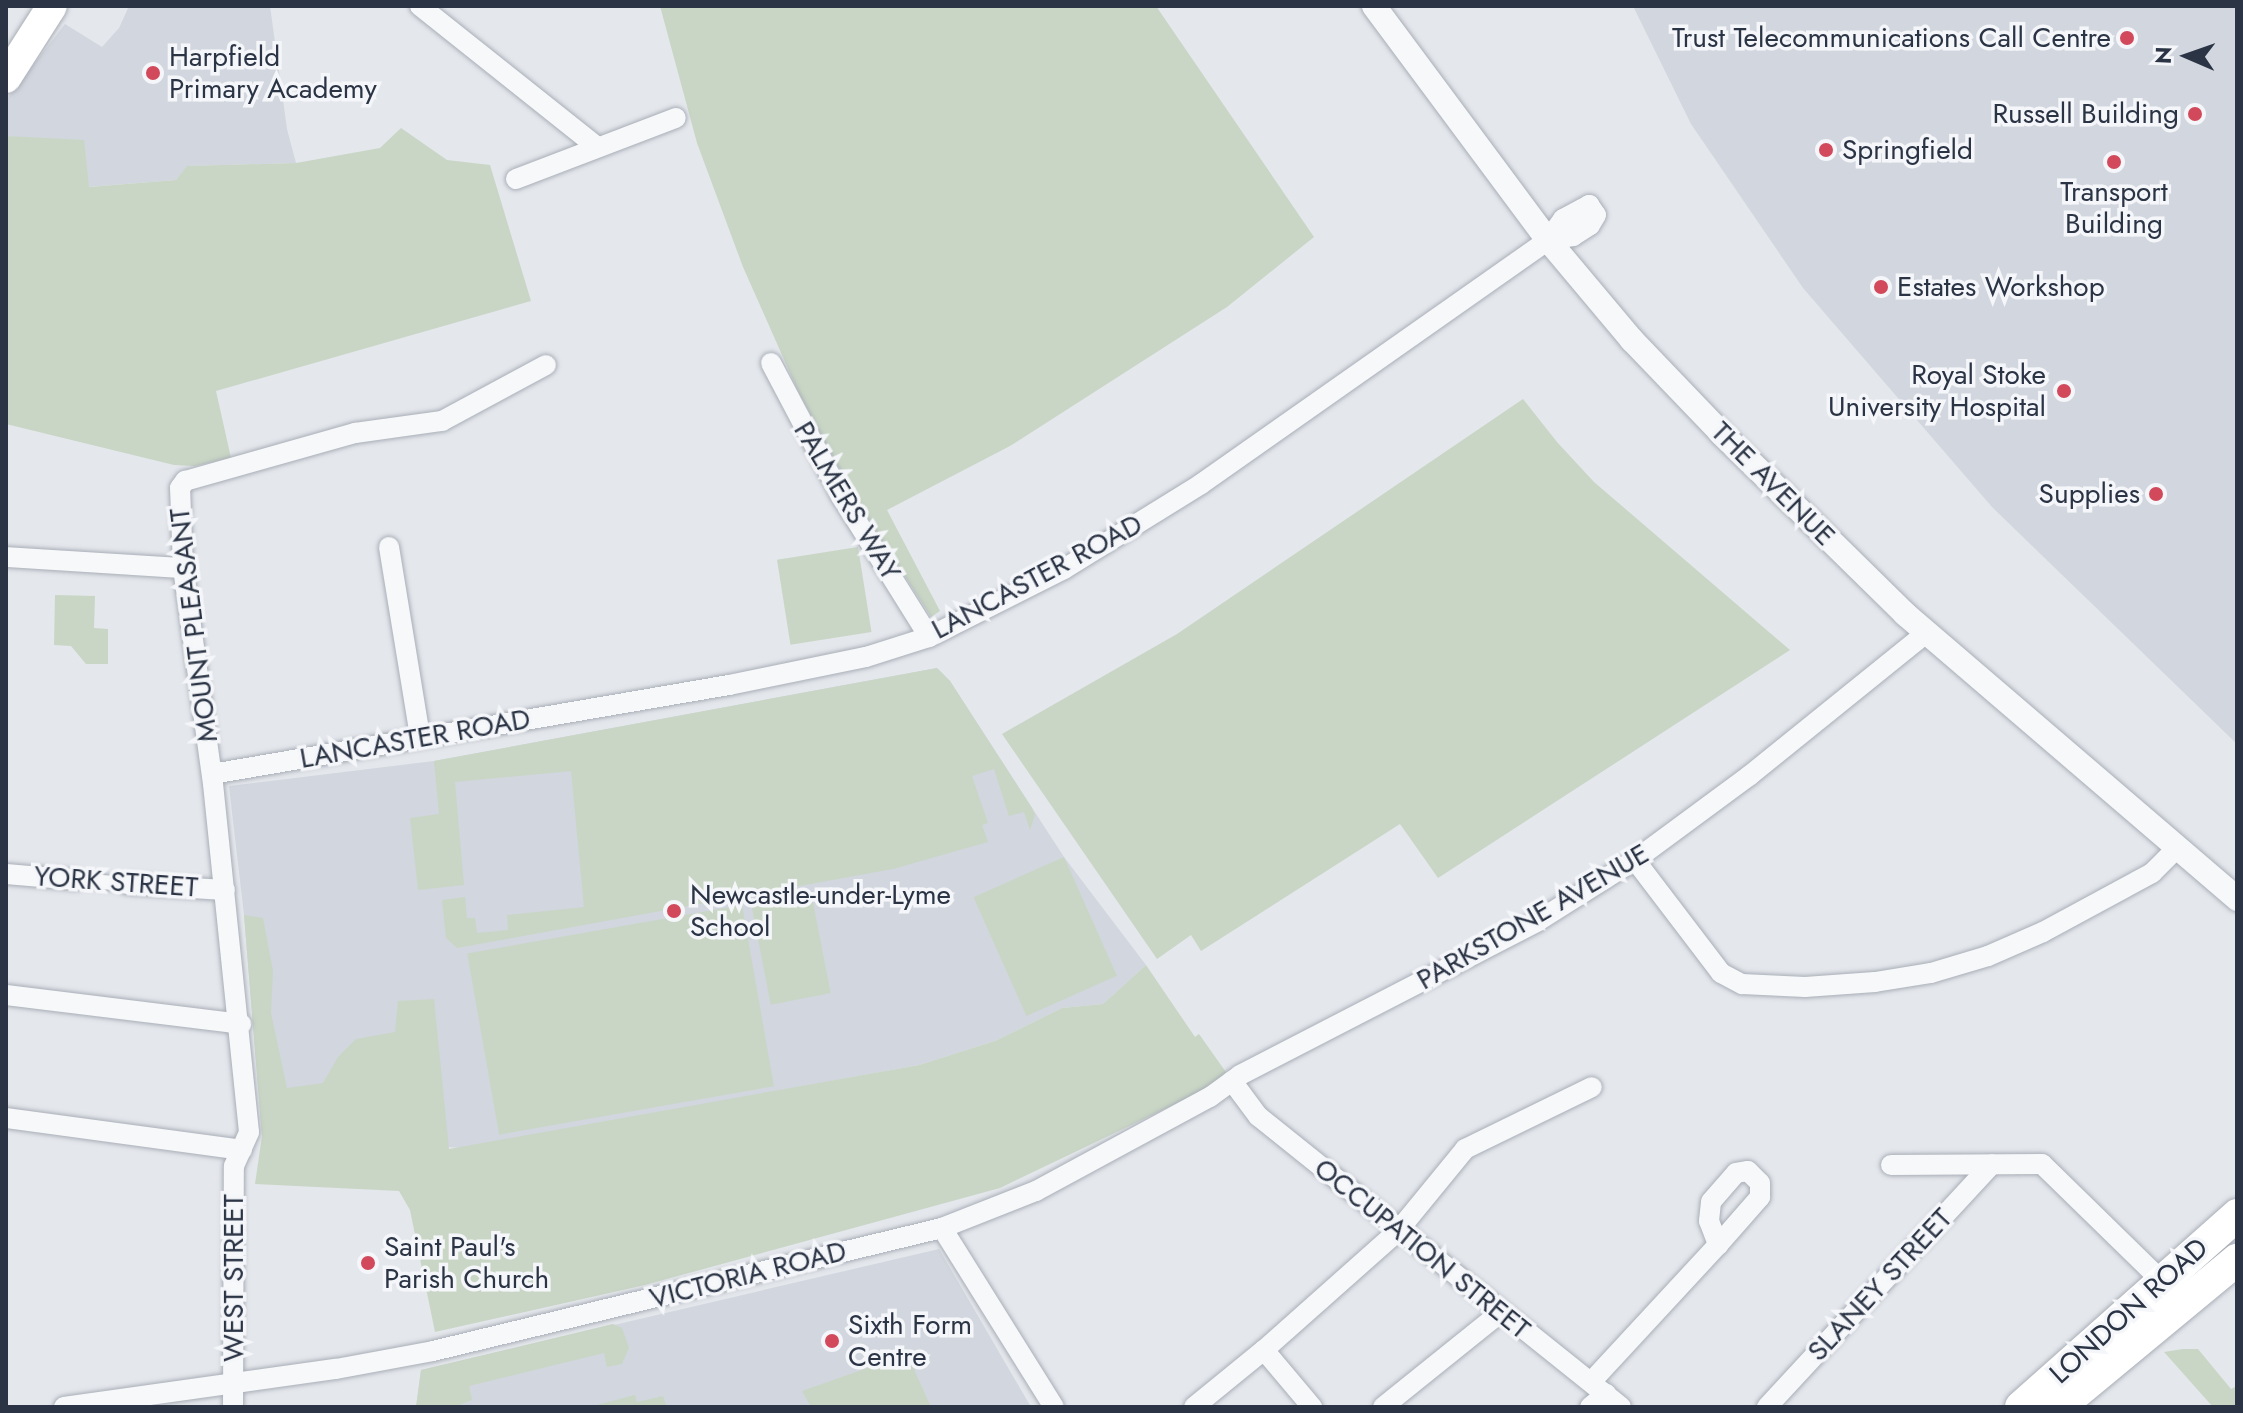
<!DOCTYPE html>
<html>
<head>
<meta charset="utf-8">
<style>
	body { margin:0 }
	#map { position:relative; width:2243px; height:1413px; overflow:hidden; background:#e4e7ec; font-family:Jost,sans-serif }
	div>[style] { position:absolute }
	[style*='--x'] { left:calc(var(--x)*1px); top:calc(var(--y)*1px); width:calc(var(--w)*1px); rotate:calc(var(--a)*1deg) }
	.built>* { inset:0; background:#d2d6de }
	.green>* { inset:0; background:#c9d6c5; transform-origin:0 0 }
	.roads { filter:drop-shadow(0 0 2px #a9aeb7) drop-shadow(0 0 2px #a9aeb7) }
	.pedestrian>* { height:14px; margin:-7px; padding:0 7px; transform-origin:7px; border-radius:7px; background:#f7f8fa }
	.minor>* { height:20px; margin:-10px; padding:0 10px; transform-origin:10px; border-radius:10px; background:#f7f8fa }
	.tertiary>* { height:24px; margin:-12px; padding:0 12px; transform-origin:12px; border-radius:12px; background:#f7f8fa }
	.primary>* { height:30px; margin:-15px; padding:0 15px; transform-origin:15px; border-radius:15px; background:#fff }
	.trunk>* { height:32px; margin:-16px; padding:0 16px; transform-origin:16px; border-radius:16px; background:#fff }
	.dots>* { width:22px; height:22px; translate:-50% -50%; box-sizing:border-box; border:4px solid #f4f6f9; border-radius:50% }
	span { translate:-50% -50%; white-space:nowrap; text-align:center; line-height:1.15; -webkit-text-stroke:7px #f4f6f9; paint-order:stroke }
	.poi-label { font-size:28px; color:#2b3445 }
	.right { translate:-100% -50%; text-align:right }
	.left { translate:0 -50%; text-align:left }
	.street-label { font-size:28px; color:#2b3445 }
	.frame { position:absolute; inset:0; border:8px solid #2b3445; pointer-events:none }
	.north { position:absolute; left:2147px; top:16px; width:80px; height:80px; -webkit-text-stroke:6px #f4f6f9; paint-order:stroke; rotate:272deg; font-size:22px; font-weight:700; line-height:32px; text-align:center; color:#2b3445 }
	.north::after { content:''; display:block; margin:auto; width:28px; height:36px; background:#2b3445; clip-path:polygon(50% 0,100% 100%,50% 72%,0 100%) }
</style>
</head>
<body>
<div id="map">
	<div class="built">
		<i style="clip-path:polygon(129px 6px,270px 6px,287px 129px,296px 163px,188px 166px,176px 180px,88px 187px,41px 140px,6px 136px,6px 100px,65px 24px,102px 47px,119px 28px)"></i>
		<i style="clip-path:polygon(1633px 6px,2237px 6px,2237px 744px,1992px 507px,1803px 288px,1691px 124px)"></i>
		<i style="clip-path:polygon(937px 668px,950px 681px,1064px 857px,1146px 965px,1103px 1004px,1062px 1008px,995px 1041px,919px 1065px,463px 1148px,262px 1136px,244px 915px,229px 786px,434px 761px)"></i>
		<i style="clip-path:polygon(939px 1249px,1031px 1407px,416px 1407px,421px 1370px)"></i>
	</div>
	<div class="green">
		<i style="clip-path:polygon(660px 6px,1156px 6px,1314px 237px,1227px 307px,1010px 446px,887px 510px,940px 611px,931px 617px,854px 496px,798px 391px,743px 267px,697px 143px)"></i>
		<i style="clip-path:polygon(401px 128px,447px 160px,490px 165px,531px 301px,216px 391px,231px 458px,195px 466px,174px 465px,6px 424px,6px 136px,84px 140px,89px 187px,176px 180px,187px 166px,296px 163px,380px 148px)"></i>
		<i style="clip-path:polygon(1523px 399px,1557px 442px,1594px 482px,1790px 650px,1438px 878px,1400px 824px,1201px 951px,1191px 935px,1157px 959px,1002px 734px,1177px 634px)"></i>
		<i style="left:858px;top:547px;width:86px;height:82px;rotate:81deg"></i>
		<i style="clip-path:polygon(55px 595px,95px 596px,94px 628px,108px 629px,108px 664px,86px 664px,71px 646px,54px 645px)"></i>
		<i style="clip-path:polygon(937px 668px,950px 681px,1032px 808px,1035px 815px,1030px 830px,1024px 812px,1009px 816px,994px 769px,972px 776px,988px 823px,982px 825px,988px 842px,893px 869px,457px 948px,446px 938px,442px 900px,465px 897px,467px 918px,475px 918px,477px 933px,508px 930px,507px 915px,584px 907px,571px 771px,455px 782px,464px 885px,418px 890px,410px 818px,439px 814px,434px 761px)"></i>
		<i style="left:1064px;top:857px;width:130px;height:99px;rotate:66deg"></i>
		<i style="left:811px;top:892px;width:103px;height:61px;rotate:79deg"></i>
		<i style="left:742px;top:905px;width:184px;height:279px;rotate:80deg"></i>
		<i style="clip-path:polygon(244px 915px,263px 918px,273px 971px,271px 1013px,287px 1088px,323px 1083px,338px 1057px,356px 1039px,395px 1032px,398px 1001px,434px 999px,449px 1149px,919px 1065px,995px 1041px,1062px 1008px,1103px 1004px,1146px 965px,1195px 1037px,1199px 1034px,1228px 1075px,1219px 1083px,1000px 1188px,645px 1285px,435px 1332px,410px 1210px,399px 1191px,255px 1184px,262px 1136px)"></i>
		<i style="clip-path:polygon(613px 1324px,622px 1328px,629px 1348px,622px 1364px,607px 1367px,604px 1353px,469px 1386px,472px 1400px,454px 1407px,416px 1407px,421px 1370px)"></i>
		<i style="clip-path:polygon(2183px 1349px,2198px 1349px,2231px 1389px,2237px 1386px,2237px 1407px,2213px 1407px,2164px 1352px)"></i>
		<i style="clip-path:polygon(907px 1354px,931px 1407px,811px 1407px,802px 1391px)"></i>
		<i style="clip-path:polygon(635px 1395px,637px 1402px,663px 1396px,667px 1407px,589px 1407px)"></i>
	</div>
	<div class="roads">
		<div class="pedestrian">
			<i style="--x:77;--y:880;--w:50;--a:4.6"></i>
		</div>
		<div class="minor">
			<i style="--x:420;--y:6;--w:225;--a:38.5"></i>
			<i style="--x:516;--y:179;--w:171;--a:-20.9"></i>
			<i style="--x:771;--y:363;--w:150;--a:62.2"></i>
			<i style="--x:841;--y:496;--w:166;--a:58"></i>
			<i style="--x:389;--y:547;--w:193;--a:80.7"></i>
			<i style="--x:6;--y:557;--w:177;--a:3.6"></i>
			<i style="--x:212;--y:774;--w:525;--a:-9.77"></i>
			<i style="--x:729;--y:685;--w:140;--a:-11.6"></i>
			<i style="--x:866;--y:657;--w:66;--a:-17.6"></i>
			<i style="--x:929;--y:637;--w:151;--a:-26.7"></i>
			<i style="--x:1064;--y:569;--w:161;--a:-31.8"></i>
			<i style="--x:1201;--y:484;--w:424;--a:-35.1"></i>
			<i style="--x:1548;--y:240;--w:26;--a:-54"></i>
			<i style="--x:1563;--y:219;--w:30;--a:-28"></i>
			<i style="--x:1589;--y:205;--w:12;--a:55"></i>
			<i style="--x:1596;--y:215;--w:12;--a:121"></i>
			<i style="--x:1590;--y:225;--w:20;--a:147"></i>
			<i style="--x:1573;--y:236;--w:25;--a:171"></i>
			<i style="--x:1635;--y:860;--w:142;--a:52.7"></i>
			<i style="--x:1721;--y:973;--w:24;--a:28"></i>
			<i style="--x:1742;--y:984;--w:63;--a:2.7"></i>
			<i style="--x:1805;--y:987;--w:70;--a:-4.1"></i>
			<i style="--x:1875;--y:982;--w:57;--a:-9.1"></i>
			<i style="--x:1931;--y:973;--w:59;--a:-16.6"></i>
			<i style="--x:1988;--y:956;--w:60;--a:-23.6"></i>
			<i style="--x:2043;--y:932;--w:124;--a:-28.4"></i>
			<i style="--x:2152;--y:873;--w:35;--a:-45"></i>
			<i style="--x:6;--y:874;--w:71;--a:4.8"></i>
			<i style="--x:127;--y:884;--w:98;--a:3.5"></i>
			<i style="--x:6;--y:995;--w:237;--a:7"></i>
			<i style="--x:1232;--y:1081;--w:44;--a:53.4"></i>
			<i style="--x:1258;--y:1116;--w:465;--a:38.7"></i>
			<i style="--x:6;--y:1118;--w:238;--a:7.7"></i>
			<i style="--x:1891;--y:1165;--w:151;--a:-0.4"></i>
			<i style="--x:2042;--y:1164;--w:169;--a:44.3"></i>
			<i style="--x:942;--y:1228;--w:211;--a:58"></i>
			<i style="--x:1264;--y:1350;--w:75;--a:49.9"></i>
			<i style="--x:1591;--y:1382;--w:187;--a:-47.2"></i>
			<i style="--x:1718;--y:1245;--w:64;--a:-48.8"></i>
			<i style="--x:1760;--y:1197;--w:14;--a:-90"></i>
			<i style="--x:1760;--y:1183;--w:17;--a:-135"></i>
			<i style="--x:1748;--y:1171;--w:12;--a:171"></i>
			<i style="--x:1736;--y:1173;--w:38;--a:131"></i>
			<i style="--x:1711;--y:1202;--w:19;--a:96"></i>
			<i style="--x:1709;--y:1221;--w:26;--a:69"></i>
			<i style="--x:64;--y:1407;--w:275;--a:-8"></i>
			<i style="--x:336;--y:1369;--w:99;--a:-10.5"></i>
			<i style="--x:433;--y:1351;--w:524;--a:-13.59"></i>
			<i style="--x:942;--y:1228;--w:101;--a:-21.5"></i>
			<i style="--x:1036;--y:1191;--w:198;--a:-28.4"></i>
			<i style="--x:1210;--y:1097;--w:37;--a:-36"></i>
			<i style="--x:1240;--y:1075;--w:335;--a:-27.3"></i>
			<i style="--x:1538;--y:921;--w:115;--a:-32.2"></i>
			<i style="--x:1635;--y:860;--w:142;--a:-36.4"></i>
			<i style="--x:1749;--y:776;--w:228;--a:-38.9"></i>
			<i style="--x:233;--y:1407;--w:241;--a:-89.8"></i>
			<i style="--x:234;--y:1166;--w:37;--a:-66"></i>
			<i style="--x:249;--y:1132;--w:350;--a:-95.9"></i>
			<i style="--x:213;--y:784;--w:218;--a:-97.9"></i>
			<i style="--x:183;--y:568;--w:80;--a:-92.1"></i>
			<i style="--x:180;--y:488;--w:9;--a:-54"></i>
			<i style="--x:185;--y:481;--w:177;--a:-15.8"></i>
			<i style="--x:355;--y:433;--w:88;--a:-7.9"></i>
			<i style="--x:442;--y:421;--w:118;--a:-28.3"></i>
			<i style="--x:1194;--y:1407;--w:90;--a:-39.2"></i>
			<i style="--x:1264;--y:1350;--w:179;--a:-41.6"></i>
			<i style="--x:1398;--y:1231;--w:106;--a:-50.7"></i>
			<i style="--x:1465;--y:1149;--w:141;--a:-26"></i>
			<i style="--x:1383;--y:1407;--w:150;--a:-38.8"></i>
			<i style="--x:1590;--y:1407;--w:21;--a:-39"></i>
			<i style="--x:1767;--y:1407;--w:331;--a:-47.2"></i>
		</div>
		<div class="tertiary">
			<i style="--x:1374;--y:6;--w:292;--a:53.4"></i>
			<i style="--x:1548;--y:240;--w:131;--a:50"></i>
			<i style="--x:1632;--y:340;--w:130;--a:46.2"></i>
			<i style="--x:1722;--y:434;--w:257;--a:44.5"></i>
			<i style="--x:1905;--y:614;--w:438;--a:40.6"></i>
		</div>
		<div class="primary">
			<i style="--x:6;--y:78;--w:85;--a:-57.4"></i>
		</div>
		<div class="trunk">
			<i style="--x:2021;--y:1407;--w:289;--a:-41.6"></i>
			<i style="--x:2059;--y:1407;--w:231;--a:-39.6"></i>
		</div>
	</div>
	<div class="dots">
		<i style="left:2127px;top:38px;background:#d1495b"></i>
		<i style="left:153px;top:73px;background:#d1495b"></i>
		<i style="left:2195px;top:114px;background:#d1495b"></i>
		<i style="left:1826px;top:150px;background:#d1495b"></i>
		<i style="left:2114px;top:162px;background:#d1495b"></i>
		<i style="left:1881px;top:287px;background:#d1495b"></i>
		<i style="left:2064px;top:391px;background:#d1495b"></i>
		<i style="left:2156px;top:494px;background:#d1495b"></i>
		<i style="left:674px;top:911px;background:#d1495b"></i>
		<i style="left:368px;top:1263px;background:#d1495b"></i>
		<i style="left:832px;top:1341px;background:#d1495b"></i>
	</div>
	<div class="poi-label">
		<span class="right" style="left:2111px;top:38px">Trust Telecommunications Call Centre</span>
		<span class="left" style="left:169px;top:73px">Harpfield<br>Primary Academy</span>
		<span class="right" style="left:2179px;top:114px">Russell Building</span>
		<span class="left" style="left:1842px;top:150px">Springfield</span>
		<span style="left:2114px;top:208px">Transport<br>Building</span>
		<span class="left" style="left:1897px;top:287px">Estates Workshop</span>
		<span class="right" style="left:2046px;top:391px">Royal Stoke<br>University Hospital</span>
		<span class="right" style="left:2140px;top:494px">Supplies</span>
		<span class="left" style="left:690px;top:911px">Newcastle-under-Lyme<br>School</span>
		<span class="left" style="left:384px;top:1263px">Saint Paul's<br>Parish Church</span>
		<span class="left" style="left:848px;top:1341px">Sixth Form<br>Centre</span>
	</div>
	<div class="street-label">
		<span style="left:1773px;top:484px;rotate:45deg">THE AVENUE</span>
		<span style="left:847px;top:501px;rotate:59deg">PALMERS WAY</span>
		<span style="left:1037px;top:577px;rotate:-28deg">LANCASTER ROAD</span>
		<span style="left:194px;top:625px;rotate:-97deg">MOUNT PLEASANT</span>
		<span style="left:415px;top:739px;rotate:-10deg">LANCASTER ROAD</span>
		<span style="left:116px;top:882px;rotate:4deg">YORK STREET</span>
		<span style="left:1533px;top:917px;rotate:-30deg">PARKSTONE AVENUE</span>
		<span style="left:1422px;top:1249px;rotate:39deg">OCCUPATION STREET</span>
		<span style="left:748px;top:1275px;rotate:-14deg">VICTORIA ROAD</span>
		<span style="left:234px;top:1278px;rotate:-90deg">WEST STREET</span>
		<span style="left:1880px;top:1285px;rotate:-47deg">SLANEY STREET</span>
		<span style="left:2129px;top:1311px;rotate:-42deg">LONDON ROAD</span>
	</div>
	<div class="frame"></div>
	<div class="north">N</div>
</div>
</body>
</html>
